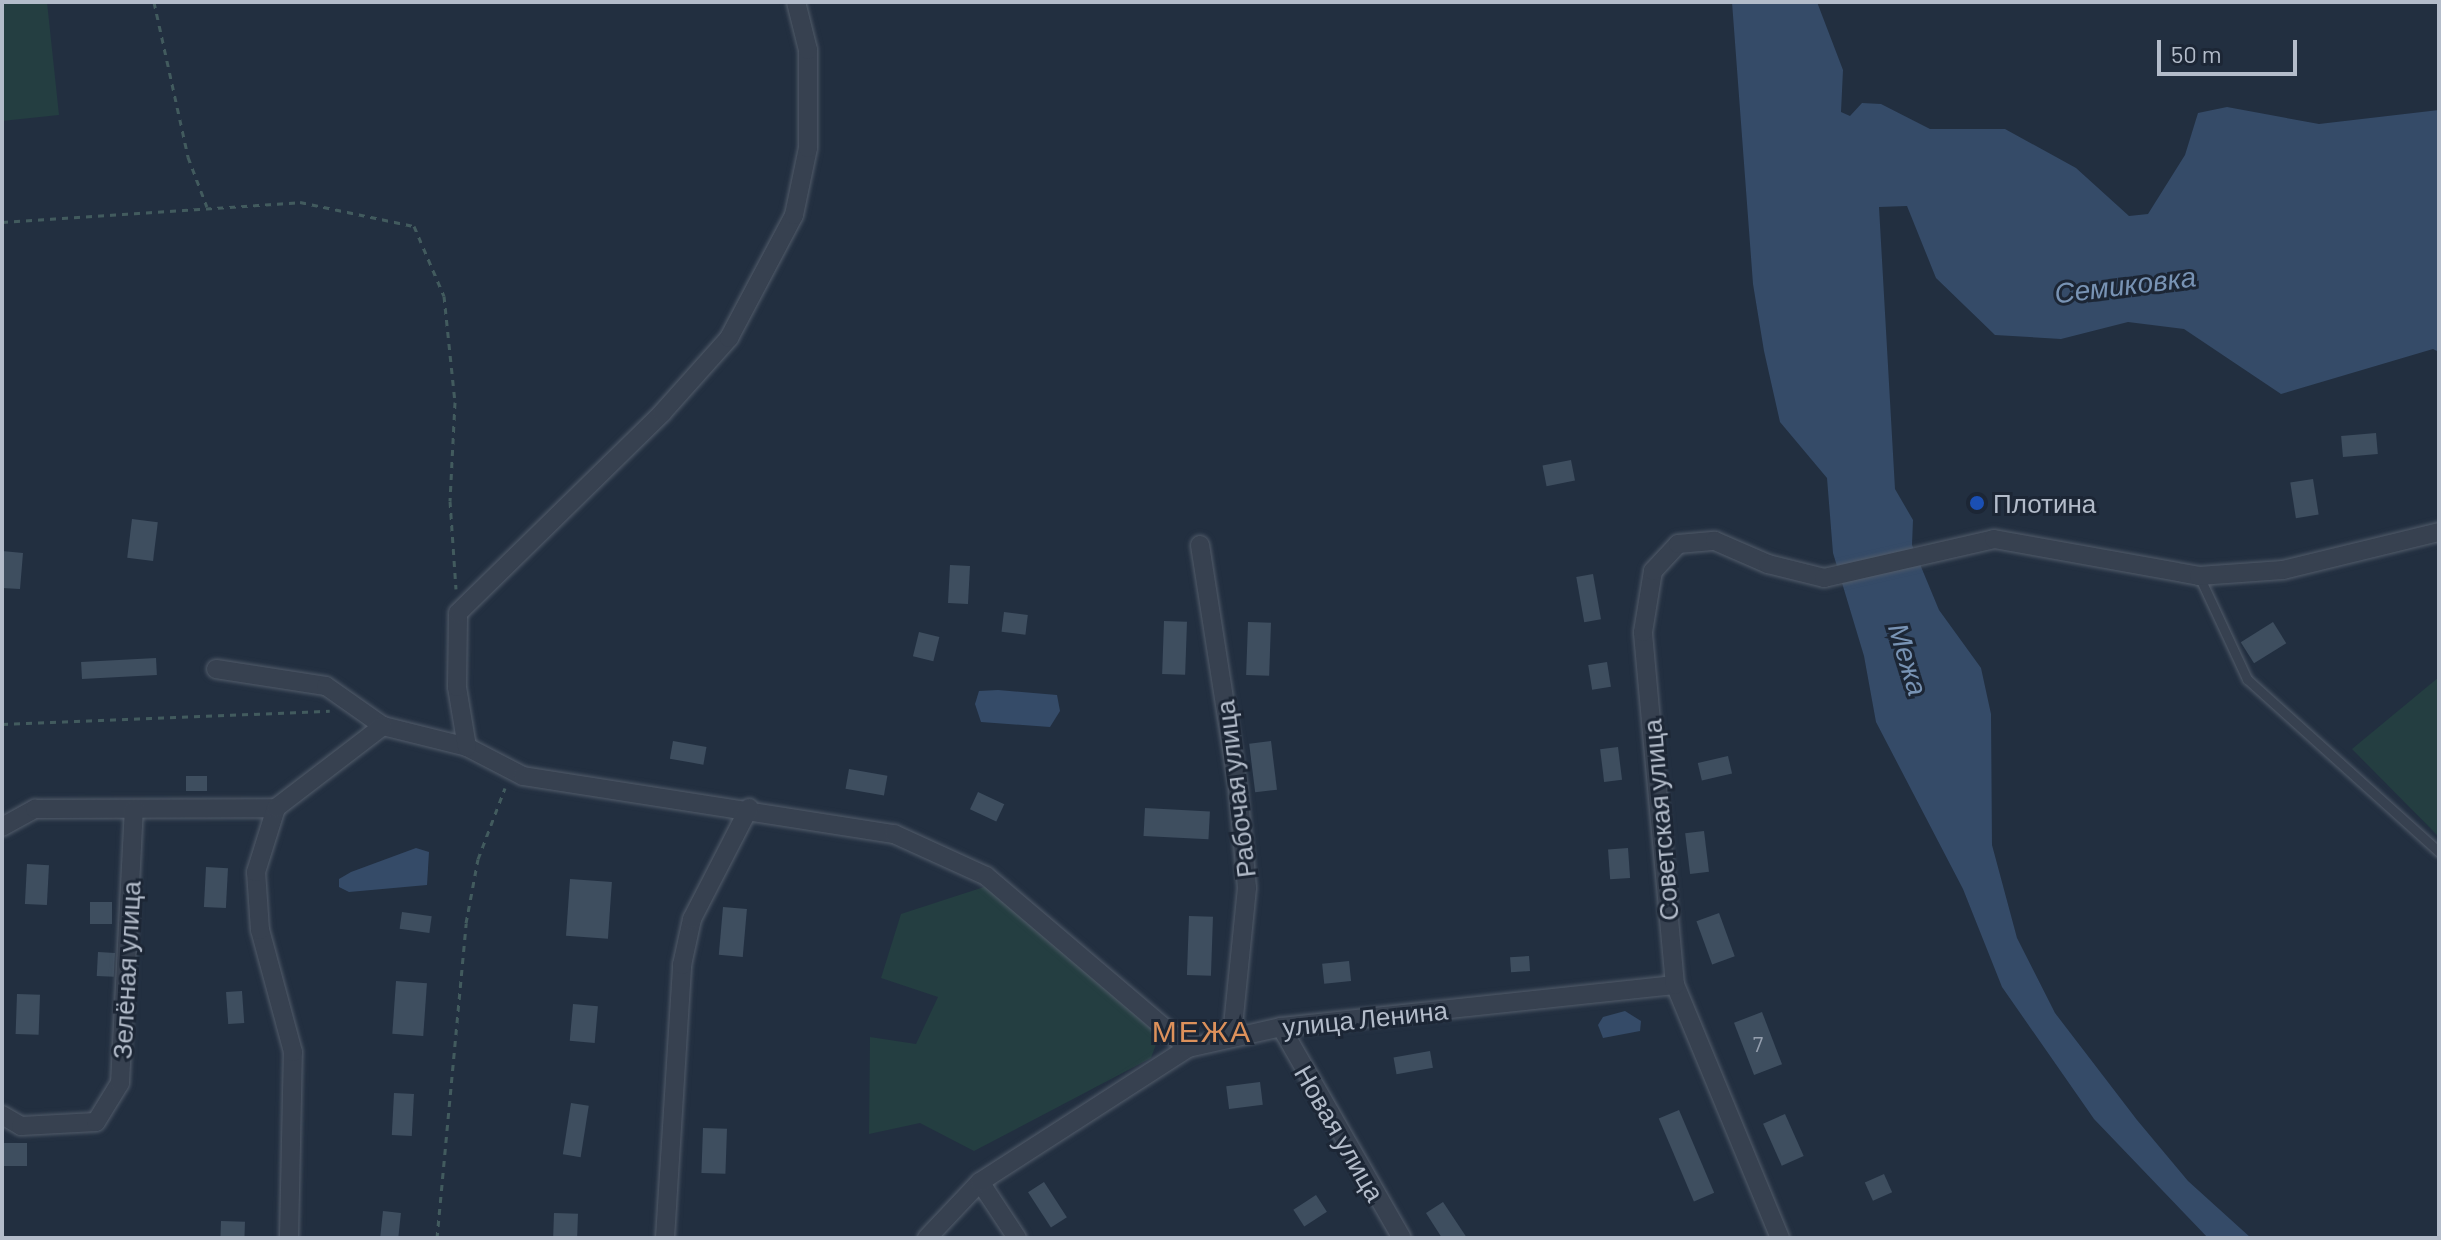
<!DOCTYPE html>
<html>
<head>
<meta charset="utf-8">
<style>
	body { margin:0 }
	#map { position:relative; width:2441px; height:1240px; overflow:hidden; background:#222f40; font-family:Barlow,sans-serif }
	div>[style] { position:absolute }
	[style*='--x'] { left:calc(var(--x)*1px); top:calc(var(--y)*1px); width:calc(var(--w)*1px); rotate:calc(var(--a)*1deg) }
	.green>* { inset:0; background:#243e41 }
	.water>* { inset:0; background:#354b68 }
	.building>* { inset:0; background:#3e4e5f; transform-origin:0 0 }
	.path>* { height:3px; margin-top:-1.5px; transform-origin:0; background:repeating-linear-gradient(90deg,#425b5e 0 6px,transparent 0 12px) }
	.roads { filter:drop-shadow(0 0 2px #525c6a) drop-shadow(0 0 2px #525c6a) }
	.lane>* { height:9px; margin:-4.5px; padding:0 4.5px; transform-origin:4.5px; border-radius:4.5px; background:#374150 }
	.street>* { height:18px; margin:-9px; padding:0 9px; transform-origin:9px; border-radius:9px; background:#374150 }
	.dots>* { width:22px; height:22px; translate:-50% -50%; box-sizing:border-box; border:4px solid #1c2635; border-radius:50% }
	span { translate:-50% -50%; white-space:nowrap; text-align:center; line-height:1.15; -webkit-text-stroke:6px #1c2635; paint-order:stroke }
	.number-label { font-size:22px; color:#96a0af }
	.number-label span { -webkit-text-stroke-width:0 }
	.poi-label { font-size:26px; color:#b3bcca }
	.left { translate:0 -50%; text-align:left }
	.street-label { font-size:26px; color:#b3bcca }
	.water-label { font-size:28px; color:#7893b4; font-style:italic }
	.quarter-label { font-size:30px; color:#dd915b; letter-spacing:2px }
	.frame { position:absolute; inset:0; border:4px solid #b3bcca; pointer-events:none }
	.scale { position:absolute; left:2157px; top:40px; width:140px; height:36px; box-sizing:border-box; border:4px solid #b3bcca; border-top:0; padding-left:10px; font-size:24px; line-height:28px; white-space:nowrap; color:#b3bcca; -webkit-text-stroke:6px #1c2635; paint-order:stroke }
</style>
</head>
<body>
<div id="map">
	<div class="green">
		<i style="clip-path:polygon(2px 2px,47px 2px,59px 115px,2px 121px)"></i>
		<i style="clip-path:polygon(2439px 677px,2439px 837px,2352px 749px)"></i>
		<i style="clip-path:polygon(987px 886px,1159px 1036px,1151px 1058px,974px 1151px,920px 1123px,869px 1134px,870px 1037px,916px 1044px,938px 997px,881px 978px,901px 914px)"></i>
	</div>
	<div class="water">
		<i style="clip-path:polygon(1732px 2px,1817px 2px,1843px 70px,1841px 112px,1850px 116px,1862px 103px,1881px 104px,1930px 129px,2005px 129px,2076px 168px,2129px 216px,2148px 214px,2185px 155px,2198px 113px,2227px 107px,2319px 124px,2439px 110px,2439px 352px,2433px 349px,2281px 394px,2184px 329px,2128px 322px,2061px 339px,1995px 335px,1936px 278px,1907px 206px,1879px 207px,1895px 489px,1913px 520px,1912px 545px,1939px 610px,1981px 668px,1991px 714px,1992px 845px,2017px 938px,2055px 1013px,2137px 1120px,2188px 1181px,2251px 1238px,2208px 1238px,2094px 1119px,2002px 987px,1963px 889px,1876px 722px,1864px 656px,1833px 553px,1827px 478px,1780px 422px,1764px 351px,1753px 284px)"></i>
		<i style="clip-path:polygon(998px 690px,1057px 695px,1060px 711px,1050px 727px,981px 722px,975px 704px,979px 691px)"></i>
		<i style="clip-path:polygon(416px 848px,429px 852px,427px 885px,349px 892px,339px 887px,339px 879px,351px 872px)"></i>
		<i style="clip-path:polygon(1625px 1011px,1641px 1021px,1640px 1031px,1603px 1038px,1598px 1025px,1603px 1017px)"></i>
	</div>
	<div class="building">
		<i style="left:2376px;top:433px;width:21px;height:35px;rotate:85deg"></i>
		<i style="left:1571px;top:460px;width:21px;height:29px;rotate:79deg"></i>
		<i style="left:2313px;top:479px;width:36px;height:23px;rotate:81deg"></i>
		<i style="left:132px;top:519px;width:26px;height:39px;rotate:7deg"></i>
		<i style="clip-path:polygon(2px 551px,23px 553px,20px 589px,2px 588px)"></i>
		<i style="left:950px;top:565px;width:20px;height:38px;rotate:3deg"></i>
		<i style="left:1593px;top:574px;width:46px;height:17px;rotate:80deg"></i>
		<i style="left:1004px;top:612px;width:24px;height:20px;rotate:7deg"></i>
		<i style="left:1164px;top:621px;width:23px;height:53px;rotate:2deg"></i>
		<i style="left:1248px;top:622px;width:23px;height:53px;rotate:2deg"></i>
		<i style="left:2273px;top:622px;width:25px;height:38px;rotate:58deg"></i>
		<i style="left:919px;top:632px;width:21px;height:25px;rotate:14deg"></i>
		<i style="left:156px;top:658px;width:17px;height:75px;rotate:87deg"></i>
		<i style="left:1607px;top:662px;width:25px;height:19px;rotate:81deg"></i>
		<i style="left:673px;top:741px;width:34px;height:18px;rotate:10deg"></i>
		<i style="left:1271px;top:741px;width:49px;height:22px;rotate:83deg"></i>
		<i style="left:1618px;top:747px;width:33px;height:18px;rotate:83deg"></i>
		<i style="left:1728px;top:756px;width:18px;height:31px;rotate:77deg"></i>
		<i style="left:849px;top:769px;width:39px;height:20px;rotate:10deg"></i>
		<i style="left:186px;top:776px;width:21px;height:15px"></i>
		<i style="left:978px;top:792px;width:29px;height:19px;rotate:25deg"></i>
		<i style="left:1145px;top:808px;width:65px;height:28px;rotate:3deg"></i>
		<i style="left:1704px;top:831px;width:41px;height:19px;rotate:83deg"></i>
		<i style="left:1628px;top:848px;width:30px;height:20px;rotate:86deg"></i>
		<i style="left:27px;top:864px;width:22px;height:40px;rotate:3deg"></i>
		<i style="left:206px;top:867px;width:22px;height:40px;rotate:3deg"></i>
		<i style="left:570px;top:879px;width:42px;height:57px;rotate:4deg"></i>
		<i style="left:90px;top:902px;width:22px;height:22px"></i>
		<i style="left:723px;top:907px;width:24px;height:48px;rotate:5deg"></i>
		<i style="left:402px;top:912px;width:30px;height:17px;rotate:8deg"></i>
		<i style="left:1719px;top:913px;width:46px;height:24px;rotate:70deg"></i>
		<i style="left:1189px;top:916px;width:24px;height:59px;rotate:2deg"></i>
		<i style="left:98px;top:952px;width:17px;height:24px;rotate:3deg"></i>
		<i style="left:1529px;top:956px;width:15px;height:19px;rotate:86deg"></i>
		<i style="left:1349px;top:961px;width:20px;height:27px;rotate:84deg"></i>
		<i style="left:396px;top:981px;width:31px;height:53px;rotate:4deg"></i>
		<i style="left:242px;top:991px;width:32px;height:16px;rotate:86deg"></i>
		<i style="left:17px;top:994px;width:23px;height:40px;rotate:2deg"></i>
		<i style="left:573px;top:1004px;width:25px;height:37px;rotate:5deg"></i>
		<i style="left:1762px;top:1012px;width:56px;height:30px;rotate:69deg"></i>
		<i style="left:1430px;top:1051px;width:17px;height:37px;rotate:80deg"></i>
		<i style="left:1260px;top:1082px;width:23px;height:34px;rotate:83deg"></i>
		<i style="left:394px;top:1093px;width:20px;height:42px;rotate:3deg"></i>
		<i style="left:571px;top:1103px;width:18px;height:52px;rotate:9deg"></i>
		<i style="left:1679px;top:1110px;width:90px;height:22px;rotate:67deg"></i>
		<i style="left:1785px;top:1114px;width:46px;height:24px;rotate:66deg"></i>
		<i style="left:703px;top:1128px;width:24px;height:45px;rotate:2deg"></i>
		<i style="left:3px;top:1143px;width:24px;height:23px"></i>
		<i style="left:1884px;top:1174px;width:20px;height:21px;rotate:66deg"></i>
		<i style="left:1044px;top:1182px;width:42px;height:19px;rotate:57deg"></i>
		<i style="left:1316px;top:1195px;width:20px;height:27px;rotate:57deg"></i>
		<i style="clip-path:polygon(1443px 1202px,1467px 1238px,1442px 1238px,1426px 1213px)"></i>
		<i style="left:383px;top:1211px;width:18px;height:27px;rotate:6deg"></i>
		<i style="left:554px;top:1213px;width:24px;height:25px;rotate:2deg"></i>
		<i style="left:221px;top:1221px;width:24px;height:17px;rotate:2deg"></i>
	</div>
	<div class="path">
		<i style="--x:154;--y:2;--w:159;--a:77.6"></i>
		<i style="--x:188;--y:157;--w:53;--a:69.2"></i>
		<i style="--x:2;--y:222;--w:299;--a:-3.8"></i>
		<i style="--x:300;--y:202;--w:116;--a:11.9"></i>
		<i style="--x:414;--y:226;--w:76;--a:66.8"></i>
		<i style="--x:444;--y:296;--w:107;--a:84.1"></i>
		<i style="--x:455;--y:402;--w:99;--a:92.9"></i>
		<i style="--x:450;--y:501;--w:88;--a:86.1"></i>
		<i style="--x:2;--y:724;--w:328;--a:-2.3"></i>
		<i style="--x:437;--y:1238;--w:316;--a:-84.7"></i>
		<i style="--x:466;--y:923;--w:65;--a:-79.4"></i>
		<i style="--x:478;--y:859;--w:76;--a:-69.2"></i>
	</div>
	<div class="roads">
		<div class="lane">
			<i style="--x:2199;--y:576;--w:114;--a:65"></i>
			<i style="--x:2247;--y:679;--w:258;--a:42"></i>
		</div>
		<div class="street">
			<i style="--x:1200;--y:545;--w:247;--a:81.1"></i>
			<i style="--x:1238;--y:789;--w:99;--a:84.8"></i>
			<i style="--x:1247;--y:888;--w:148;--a:95.8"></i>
			<i style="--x:216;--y:669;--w:111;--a:8.8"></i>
			<i style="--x:326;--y:686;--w:70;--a:35.1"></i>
			<i style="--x:383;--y:726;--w:87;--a:14"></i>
			<i style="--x:467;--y:747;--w:63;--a:27.4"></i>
			<i style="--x:523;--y:776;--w:376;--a:8.9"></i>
			<i style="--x:894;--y:834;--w:101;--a:24.5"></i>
			<i style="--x:986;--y:876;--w:265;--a:40.4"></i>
			<i style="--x:467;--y:747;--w:61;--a:-99.5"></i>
			<i style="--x:457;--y:687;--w:74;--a:-89.2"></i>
			<i style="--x:458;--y:613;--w:286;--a:-44.4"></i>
			<i style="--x:662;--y:413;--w:101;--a:-48.2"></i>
			<i style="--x:729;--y:338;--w:139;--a:-62.1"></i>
			<i style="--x:794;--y:215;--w:68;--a:-78.2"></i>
			<i style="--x:808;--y:148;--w:98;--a:-90"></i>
			<i style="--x:808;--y:50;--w:49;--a:-104"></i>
			<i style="--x:2;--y:827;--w:38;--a:-29"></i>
			<i style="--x:35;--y:809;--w:241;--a:-0.2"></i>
			<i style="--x:1281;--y:1027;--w:243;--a:60.2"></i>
			<i style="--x:2;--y:1115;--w:22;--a:30"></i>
			<i style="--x:21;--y:1126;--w:75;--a:-3.1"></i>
			<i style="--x:96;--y:1122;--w:46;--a:-58.4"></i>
			<i style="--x:120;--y:1083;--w:274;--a:-87.1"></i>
			<i style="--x:980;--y:1182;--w:67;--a:56.5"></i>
			<i style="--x:289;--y:1238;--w:186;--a:-88.8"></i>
			<i style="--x:293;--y:1052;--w:126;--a:-105.1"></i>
			<i style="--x:260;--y:930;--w:58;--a:-93.9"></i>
			<i style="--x:256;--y:872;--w:67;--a:-72.6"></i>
			<i style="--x:276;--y:808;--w:135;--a:-37.5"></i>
			<i style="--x:665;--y:1238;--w:274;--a:-86.4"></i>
			<i style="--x:682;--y:965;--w:47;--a:-77.7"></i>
			<i style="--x:692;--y:919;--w:125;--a:-62.8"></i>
			<i style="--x:927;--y:1238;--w:77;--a:-46.6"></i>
			<i style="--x:980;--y:1182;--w:247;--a:-32.8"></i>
			<i style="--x:1188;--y:1048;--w:95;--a:-12.7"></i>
			<i style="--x:1281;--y:1027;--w:396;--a:-6.1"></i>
			<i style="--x:1780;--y:1238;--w:274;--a:-112.5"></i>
			<i style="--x:1675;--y:985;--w:354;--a:-95.2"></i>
			<i style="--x:1643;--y:632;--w:62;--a:-80.7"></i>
			<i style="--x:1653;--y:571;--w:37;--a:-47"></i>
			<i style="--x:1678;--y:544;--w:37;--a:-5"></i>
			<i style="--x:1715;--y:541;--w:58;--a:23.5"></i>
			<i style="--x:1768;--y:564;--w:58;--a:14"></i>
			<i style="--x:1824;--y:578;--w:174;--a:-12.9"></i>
			<i style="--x:1994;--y:539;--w:208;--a:10.2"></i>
			<i style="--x:2199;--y:576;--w:84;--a:-4.1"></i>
			<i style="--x:2283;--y:570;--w:161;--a:-13.7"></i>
		</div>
	</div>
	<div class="dots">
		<i style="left:1977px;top:503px;background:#1a4fb4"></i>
	</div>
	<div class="number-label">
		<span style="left:1758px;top:1044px">7</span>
	</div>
	<div class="poi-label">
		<span class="left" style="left:1993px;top:503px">Плотина</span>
	</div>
	<div class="street-label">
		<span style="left:1235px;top:789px;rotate:-97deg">Рабочая улица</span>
		<span style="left:1660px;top:820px;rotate:-95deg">Советская улица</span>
		<span style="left:126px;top:970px;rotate:-87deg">Зелёная улица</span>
		<span style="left:1365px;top:1018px;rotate:-6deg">улица Ленина</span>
		<span style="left:1340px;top:1133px;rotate:60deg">Новая улица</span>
	</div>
	<div class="water-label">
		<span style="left:2125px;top:284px;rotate:-7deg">Семиковка</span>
		<span style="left:1909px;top:659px;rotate:73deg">Межа</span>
	</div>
	<div class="quarter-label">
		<span style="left:1202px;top:1030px">МЕЖА</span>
	</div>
	<div class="frame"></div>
	<div class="scale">50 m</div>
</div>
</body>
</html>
